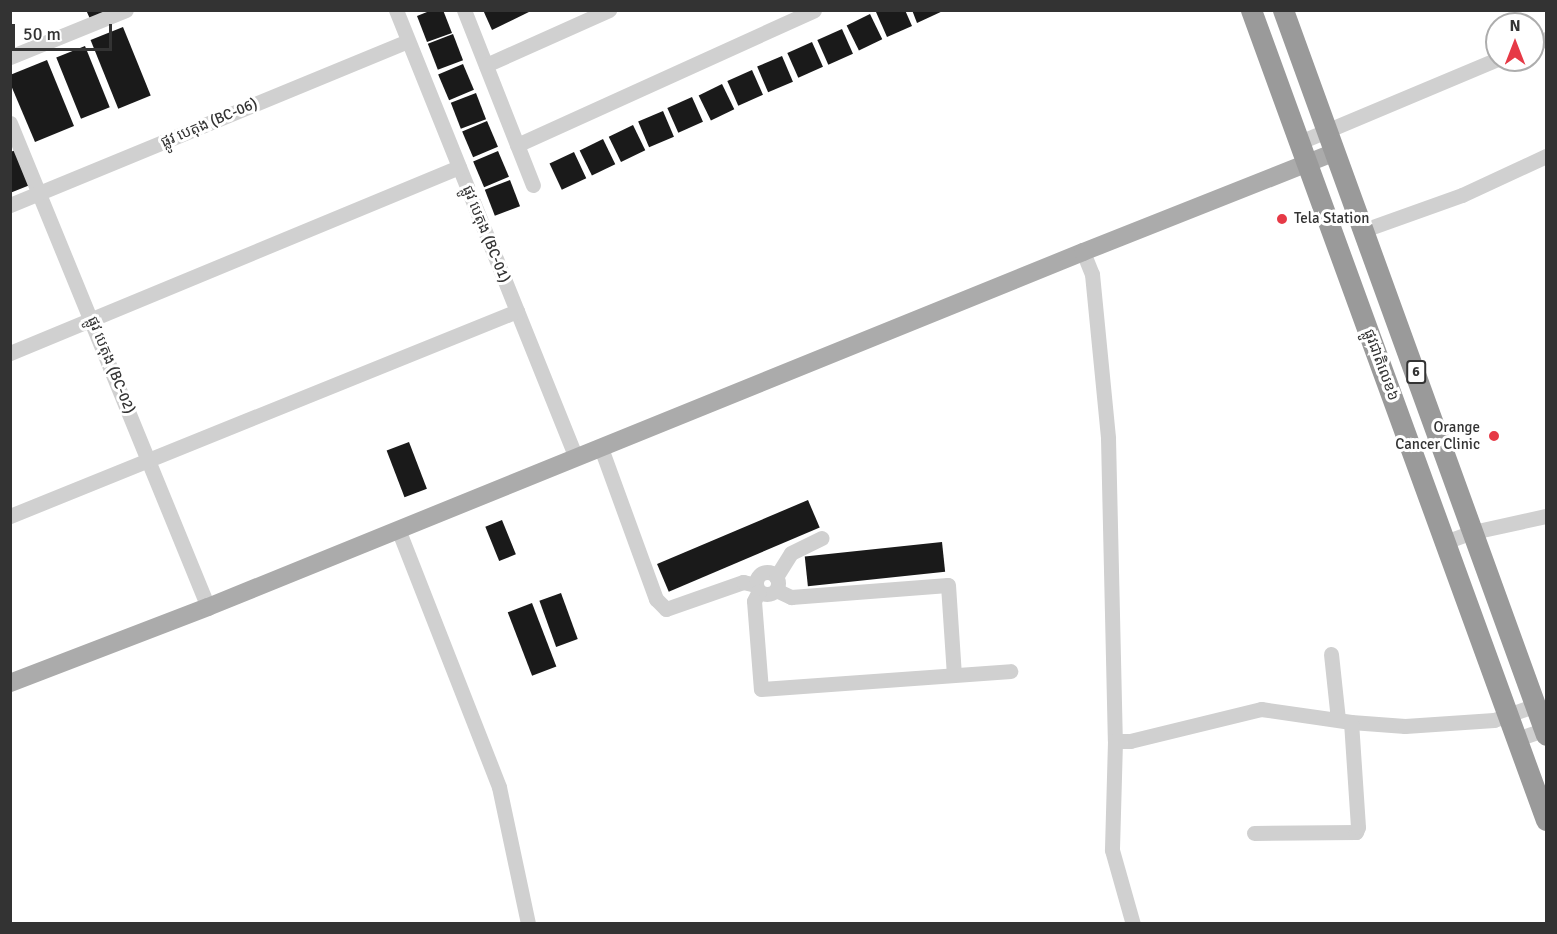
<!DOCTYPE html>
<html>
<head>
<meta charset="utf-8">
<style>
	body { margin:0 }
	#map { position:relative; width:1557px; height:934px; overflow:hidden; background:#fff; font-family:Signika,"Noto Sans Khmer",sans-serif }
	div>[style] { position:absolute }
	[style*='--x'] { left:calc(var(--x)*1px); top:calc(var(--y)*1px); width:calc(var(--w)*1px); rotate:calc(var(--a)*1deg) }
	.building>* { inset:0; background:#1a1a1a; transform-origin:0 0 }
	.minor>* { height:15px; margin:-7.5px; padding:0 7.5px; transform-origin:7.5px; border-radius:7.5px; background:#d0d0d0 }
	.minor>.ring { margin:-7.5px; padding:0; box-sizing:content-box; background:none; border:15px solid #d0d0d0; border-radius:50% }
	.major>* { height:18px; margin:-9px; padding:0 9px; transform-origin:9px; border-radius:9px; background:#ababab }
	.highway>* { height:21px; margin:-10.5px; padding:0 10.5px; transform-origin:10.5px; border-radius:10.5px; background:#9a9a9a }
	.dots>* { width:16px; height:16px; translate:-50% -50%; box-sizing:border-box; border:3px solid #fff; border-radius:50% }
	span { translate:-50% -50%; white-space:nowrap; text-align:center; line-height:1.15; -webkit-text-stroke:6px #fff; paint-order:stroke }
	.shield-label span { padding:2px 4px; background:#fff; border:2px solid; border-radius:4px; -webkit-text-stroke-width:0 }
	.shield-label { font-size:14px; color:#333; font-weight:700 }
	.street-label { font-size:15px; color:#333 }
	.poi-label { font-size:15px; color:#333 }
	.left { translate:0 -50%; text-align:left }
	.right { translate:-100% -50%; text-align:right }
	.frame { position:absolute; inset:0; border:12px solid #333; pointer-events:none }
	.north { position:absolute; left:1485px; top:12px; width:60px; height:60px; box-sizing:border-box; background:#fff; border:2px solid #adadad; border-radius:50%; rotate:0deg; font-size:16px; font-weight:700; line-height:24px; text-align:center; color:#333 }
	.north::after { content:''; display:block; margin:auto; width:21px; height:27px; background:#e63946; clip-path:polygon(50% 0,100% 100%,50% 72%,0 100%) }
	.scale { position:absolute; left:12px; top:24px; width:100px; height:27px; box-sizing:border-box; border:3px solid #333; border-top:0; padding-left:8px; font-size:18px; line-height:21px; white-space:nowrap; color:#333; -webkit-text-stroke:4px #fff; paint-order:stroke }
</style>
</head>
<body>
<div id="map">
	<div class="building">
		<i style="clip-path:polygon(86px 10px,114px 10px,91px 21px)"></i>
		<i style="clip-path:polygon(432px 10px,443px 10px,452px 33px,427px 42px,417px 16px)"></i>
		<i style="clip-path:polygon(483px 10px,533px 10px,492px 30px)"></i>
		<i style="clip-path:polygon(879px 10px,905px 10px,912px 26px,887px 37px,876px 12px)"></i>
		<i style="clip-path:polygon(912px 10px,945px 10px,917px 23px)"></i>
		<i style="left:870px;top:14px;width:28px;height:26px;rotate:64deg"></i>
		<i style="left:123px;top:27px;width:74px;height:35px;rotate:68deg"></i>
		<i style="left:842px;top:29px;width:27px;height:27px;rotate:66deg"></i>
		<i style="left:453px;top:34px;width:28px;height:27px;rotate:69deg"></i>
		<i style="left:812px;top:42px;width:27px;height:27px;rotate:66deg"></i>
		<i style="left:85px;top:46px;width:66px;height:31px;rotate:68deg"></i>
		<i style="left:782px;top:56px;width:28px;height:27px;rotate:67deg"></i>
		<i style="clip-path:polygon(47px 60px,74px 126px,35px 142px,10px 83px,10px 75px)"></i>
		<i style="left:463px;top:64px;width:28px;height:27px;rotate:67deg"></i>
		<i style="left:752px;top:70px;width:27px;height:27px;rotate:66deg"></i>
		<i style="left:722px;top:84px;width:28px;height:26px;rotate:64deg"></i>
		<i style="left:476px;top:93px;width:28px;height:27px;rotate:69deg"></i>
		<i style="left:692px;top:97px;width:27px;height:27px;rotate:66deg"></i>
		<i style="left:663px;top:111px;width:28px;height:27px;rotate:67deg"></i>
		<i style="left:487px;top:121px;width:28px;height:27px;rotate:67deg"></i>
		<i style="left:633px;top:125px;width:28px;height:27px;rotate:64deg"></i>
		<i style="left:603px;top:139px;width:28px;height:26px;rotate:64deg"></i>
		<i style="clip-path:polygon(16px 150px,30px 185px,10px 193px,10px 152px)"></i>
		<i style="left:498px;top:151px;width:28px;height:27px;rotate:67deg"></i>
		<i style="left:574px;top:152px;width:29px;height:27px;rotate:65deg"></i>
		<i style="left:510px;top:180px;width:28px;height:27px;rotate:69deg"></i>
		<i style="left:409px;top:442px;width:50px;height:24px;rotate:69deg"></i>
		<i style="left:808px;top:500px;width:30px;height:164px;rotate:67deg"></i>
		<i style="left:502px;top:520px;width:37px;height:18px;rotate:68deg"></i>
		<i style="left:942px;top:542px;width:30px;height:138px;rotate:84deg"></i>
		<i style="left:561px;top:593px;width:49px;height:23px;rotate:70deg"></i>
		<i style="left:532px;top:603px;width:68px;height:26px;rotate:69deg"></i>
	</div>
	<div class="minor">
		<i style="--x:396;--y:10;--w:483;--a:68.1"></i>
		<i style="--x:464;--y:10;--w:188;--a:68.5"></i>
		<i style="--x:1533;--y:44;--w:14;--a:-21"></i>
		<i style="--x:10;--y:57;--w:125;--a:-22.1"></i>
		<i style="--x:486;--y:65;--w:135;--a:-24.1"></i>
		<i style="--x:10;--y:123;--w:523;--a:67.75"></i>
		<i style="--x:1300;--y:142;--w:214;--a:-22.8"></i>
		<i style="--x:517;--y:145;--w:326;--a:-24.4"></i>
		<i style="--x:10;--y:205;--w:430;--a:-22.4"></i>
		<i style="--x:1364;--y:230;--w:104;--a:-19.7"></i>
		<i style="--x:1462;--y:195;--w:93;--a:-24.9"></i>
		<i style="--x:1083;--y:252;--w:24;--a:68"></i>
		<i style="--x:1092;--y:274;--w:165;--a:84.4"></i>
		<i style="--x:1108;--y:438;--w:303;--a:88.7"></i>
		<i style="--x:1115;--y:741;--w:109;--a:91.6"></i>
		<i style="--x:1112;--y:850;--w:77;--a:74.2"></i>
		<i style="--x:10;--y:353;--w:486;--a:-22.5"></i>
		<i style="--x:601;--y:448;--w:161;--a:70"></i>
		<i style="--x:656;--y:599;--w:14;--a:45"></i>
		<i style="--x:666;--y:609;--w:82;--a:-19.3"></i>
		<i style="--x:743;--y:582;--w:13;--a:13"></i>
		<i style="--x:10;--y:516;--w:547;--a:-22.02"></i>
		<i style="--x:398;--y:529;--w:277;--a:68.6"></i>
		<i style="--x:499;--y:787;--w:140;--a:78"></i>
		<i style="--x:1445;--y:542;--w:30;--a:-20"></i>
		<i style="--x:1473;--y:532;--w:75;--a:-12.4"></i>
		<i class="ring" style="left:756px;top:572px;width:7px;height:7px"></i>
		<i style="--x:776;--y:577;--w:28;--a:-58"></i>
		<i style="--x:791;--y:553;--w:34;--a:-26"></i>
		<i style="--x:776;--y:590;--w:17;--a:25"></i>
		<i style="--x:791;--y:597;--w:157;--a:-4.4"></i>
		<i style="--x:948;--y:585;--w:90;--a:86.2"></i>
		<i style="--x:759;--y:591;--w:11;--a:117"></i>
		<i style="--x:754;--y:601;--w:88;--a:85.5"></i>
		<i style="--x:761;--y:689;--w:250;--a:-4.1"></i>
		<i style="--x:1331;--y:654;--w:66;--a:83.9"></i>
		<i style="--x:1517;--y:739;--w:31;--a:-19"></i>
		<i style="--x:1115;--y:741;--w:15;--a:0"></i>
		<i style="--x:1130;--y:741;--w:135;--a:-13.7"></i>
		<i style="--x:1261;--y:709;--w:91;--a:8.2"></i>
		<i style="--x:1351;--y:722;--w:54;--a:4.2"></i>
		<i style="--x:1405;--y:726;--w:89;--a:-3.9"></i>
		<i style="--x:1494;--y:720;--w:45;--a:-19.7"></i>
		<i style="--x:1254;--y:833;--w:102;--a:-0.6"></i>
		<i style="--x:1356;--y:832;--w:5;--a:-68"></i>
		<i style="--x:1358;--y:827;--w:105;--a:-93.8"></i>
	</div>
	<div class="major">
		<i style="--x:10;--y:683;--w:212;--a:-21"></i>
		<i style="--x:208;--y:607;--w:944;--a:-22.08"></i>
		<i style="--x:1083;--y:252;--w:271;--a:-21.6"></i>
	</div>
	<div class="highway">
		<i style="--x:1251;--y:10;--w:862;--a:69.99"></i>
		<i style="--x:1283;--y:10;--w:771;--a:70.06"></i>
	</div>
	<div class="dots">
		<i style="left:1282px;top:219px;background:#e63946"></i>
		<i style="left:1494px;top:436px;background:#e63946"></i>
	</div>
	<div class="shield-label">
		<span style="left:1416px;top:372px">6</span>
	</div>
	<div class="street-label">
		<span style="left:209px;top:123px;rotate:-23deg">ផ្លូវ បេតុង (BC-06)</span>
		<span style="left:486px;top:234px;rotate:68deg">ផ្លូវ បេតុង (BC-01)</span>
		<span style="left:111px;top:365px;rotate:68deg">ផ្លូវ បេតុង (BC-02)</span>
		<span style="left:1381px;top:365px;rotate:70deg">ផ្លូវជាតិលេខ៦</span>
	</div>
	<div class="poi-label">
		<span class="left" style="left:1294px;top:219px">Tela Station</span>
		<span class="right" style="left:1480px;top:436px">Orange<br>Cancer Clinic</span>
	</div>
	<div class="frame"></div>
	<div class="north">N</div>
	<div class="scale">50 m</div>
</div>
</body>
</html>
